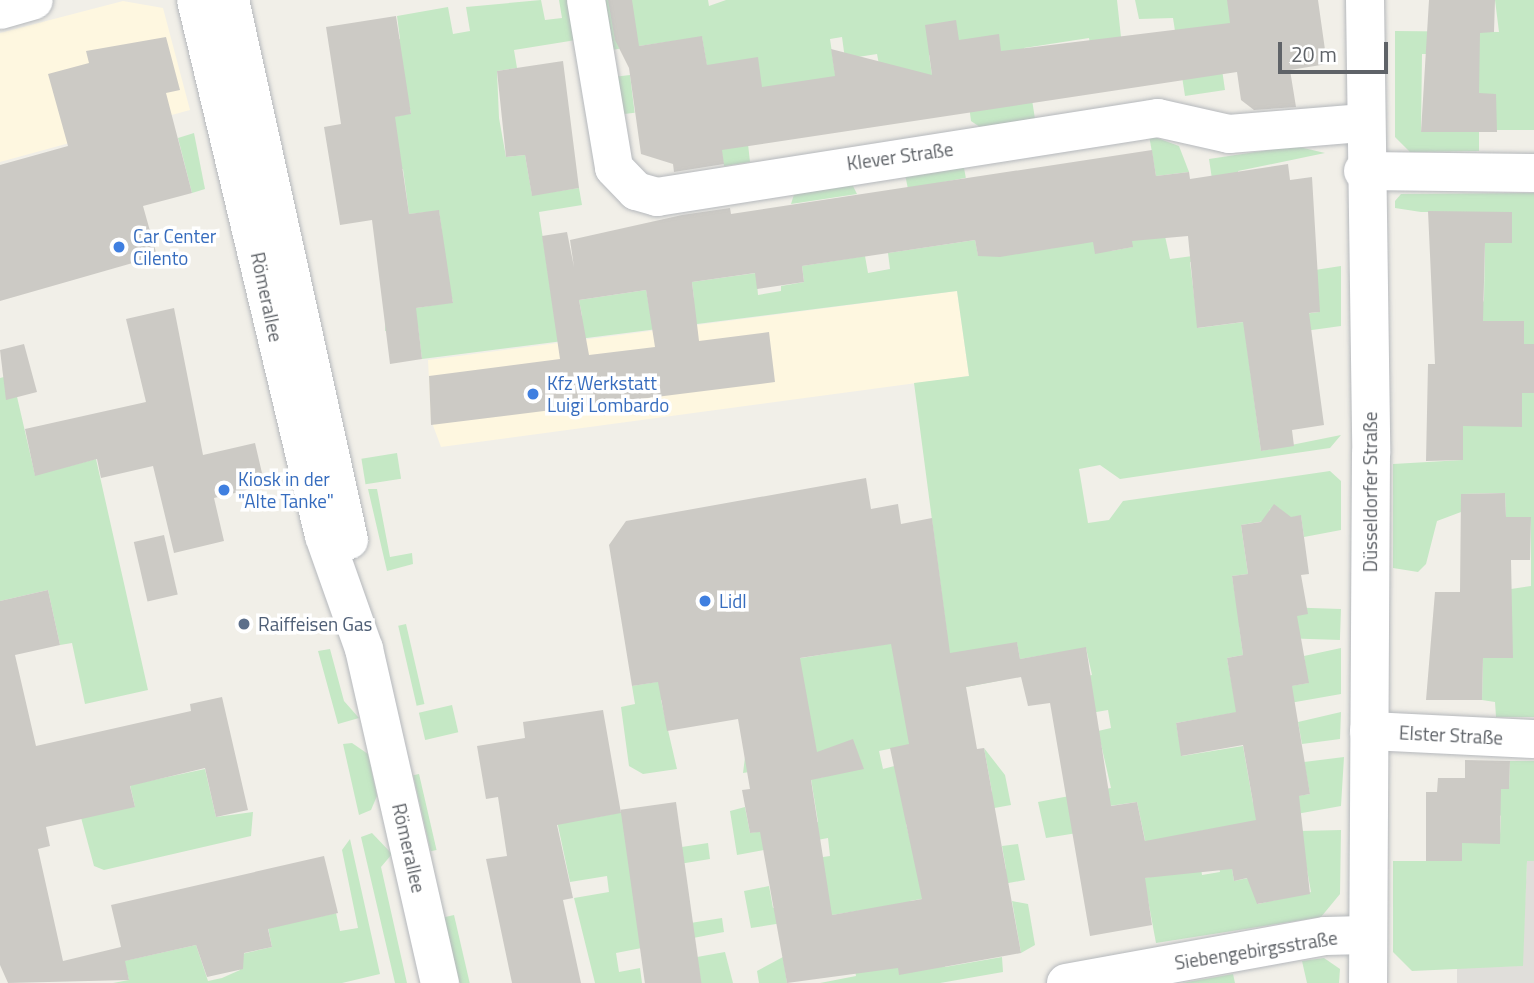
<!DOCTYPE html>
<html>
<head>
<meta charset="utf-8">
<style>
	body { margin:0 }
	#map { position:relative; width:1534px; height:983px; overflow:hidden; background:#f1efe8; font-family:"Titillium Web",sans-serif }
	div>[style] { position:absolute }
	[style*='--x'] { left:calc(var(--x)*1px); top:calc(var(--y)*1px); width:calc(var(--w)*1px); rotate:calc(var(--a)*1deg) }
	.commercial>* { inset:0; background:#fef7e0 }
	.industrial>* { inset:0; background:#e0deda }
	.green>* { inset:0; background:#c5e8c5; transform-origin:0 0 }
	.building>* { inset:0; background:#cccac5; transform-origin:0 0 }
	.roads { filter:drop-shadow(0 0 2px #b5b8bc) drop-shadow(0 0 2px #b5b8bc) }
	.street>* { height:38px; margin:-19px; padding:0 19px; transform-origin:19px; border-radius:19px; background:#fff }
	.secondary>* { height:38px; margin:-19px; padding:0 19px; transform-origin:19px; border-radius:19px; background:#fff }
	.dots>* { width:19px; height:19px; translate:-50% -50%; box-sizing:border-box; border:4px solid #fff; border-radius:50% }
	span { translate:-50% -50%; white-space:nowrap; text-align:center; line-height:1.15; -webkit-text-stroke:7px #fff; paint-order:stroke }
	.street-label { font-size:19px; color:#5f6368 }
	.shop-label { font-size:19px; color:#366cbe }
	.left { translate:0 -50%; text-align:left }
	.service-label { font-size:19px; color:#4e5e75 }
	.scale { position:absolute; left:1278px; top:42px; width:110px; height:32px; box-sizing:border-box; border:4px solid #5f6368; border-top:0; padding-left:9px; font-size:21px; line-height:24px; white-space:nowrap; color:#5f6368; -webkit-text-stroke:5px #fff; paint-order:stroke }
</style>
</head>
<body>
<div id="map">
	<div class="commercial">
		<i style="clip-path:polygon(123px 1px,163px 8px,190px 110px,0 162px,0 33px)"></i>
		<i style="clip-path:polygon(957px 291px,969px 376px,441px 447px,431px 420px,428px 360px)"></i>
	</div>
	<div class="industrial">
		<i style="clip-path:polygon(1527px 861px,1534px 861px,1534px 983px,1457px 983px,1457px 967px,1522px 966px)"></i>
	</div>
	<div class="green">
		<i style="clip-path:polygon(541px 0,545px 20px,562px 18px,559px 0,570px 0,576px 40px,514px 50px,517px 68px,497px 71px,499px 118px,506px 157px,525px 155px,532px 195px,579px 188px,582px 205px,539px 212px,555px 320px,582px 316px,579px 300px,646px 290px,649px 306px,694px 299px,692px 282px,756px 273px,758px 295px,781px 291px,781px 286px,804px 282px,802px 266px,865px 256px,868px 273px,890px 269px,888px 253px,975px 240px,978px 255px,1054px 248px,1052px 228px,1084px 223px,1087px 239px,1109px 236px,1111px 251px,1132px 247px,1131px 232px,1163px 227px,1170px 259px,1223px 252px,1209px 159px,1295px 146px,1325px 153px,1238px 171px,1247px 237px,1264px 252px,1190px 262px,1198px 328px,1319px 312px,1315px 270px,1341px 266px,1341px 326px,1246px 339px,1261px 451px,1341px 435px,1330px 448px,1120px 479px,1100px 465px,1079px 469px,1088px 523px,1109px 520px,1123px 501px,1330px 471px,1341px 481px,1341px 530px,1304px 537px,1301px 516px,1286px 518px,1279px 508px,1270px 509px,1265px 521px,1241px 525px,1248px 574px,1232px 576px,1237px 606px,1270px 602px,1272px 619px,1239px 625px,1243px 655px,1227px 658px,1234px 696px,1308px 683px,1304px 656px,1341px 648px,1341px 694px,1176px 723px,1182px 756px,1243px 746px,1253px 803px,1310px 794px,1304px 762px,1344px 757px,1341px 806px,1195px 832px,1202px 875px,1220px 872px,1216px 847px,1228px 845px,1234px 881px,1253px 877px,1258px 904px,1311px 892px,1300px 831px,1341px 830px,1340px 894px,1321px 917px,1156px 943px,1148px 900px,1141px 901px,1137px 880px,1163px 874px,1160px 858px,1149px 859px,1137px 802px,1074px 811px,1077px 833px,1046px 838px,1038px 802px,1111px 788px,1098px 731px,1111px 728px,1108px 710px,1062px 718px,1058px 702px,1087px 697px,1083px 677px,1092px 675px,1086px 648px,1020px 659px,1017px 643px,997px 646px,1003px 680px,966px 687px,962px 668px,898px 680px,913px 744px,879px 751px,883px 769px,921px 759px,929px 803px,992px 792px,984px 748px,1005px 775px,1011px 805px,906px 824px,917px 866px,944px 862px,947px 879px,1006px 869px,1002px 846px,1018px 844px,1025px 880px,910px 901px,913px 920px,935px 916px,945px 967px,1002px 957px,1003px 972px,940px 983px,820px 983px,856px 976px,848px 930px,866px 926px,863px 910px,751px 928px,744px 891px,769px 886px,773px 908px,829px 899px,816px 858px,830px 856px,828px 838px,737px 855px,730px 811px,745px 807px,750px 833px,818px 822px,811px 779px,824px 777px,822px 760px,743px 773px,745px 757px,807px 746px,807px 698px,737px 710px,730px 689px,661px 700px,677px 769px,643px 774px,629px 766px,621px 707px,635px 704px,632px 686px,947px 634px,914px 383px,969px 376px,957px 291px,422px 359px,418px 327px,385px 331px,386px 313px,453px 302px,435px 233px,442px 232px,439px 211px,409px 214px,403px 169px,395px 170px,394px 117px,411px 113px,393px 41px,400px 39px,397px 16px,448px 7px,453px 34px,470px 31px,466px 7px)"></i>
		<i style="clip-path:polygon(603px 0,708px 0,709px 6px,726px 0,1117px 0,1124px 65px,1093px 60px,1089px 38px,1024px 48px,1035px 119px,980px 127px,971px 121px,962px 50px,929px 55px,934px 88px,880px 70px,877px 54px,845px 59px,842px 37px,830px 39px,843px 129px,747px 135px,750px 162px,724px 166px,702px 37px,611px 50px)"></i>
		<i style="clip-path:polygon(1135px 0,1252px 0,1218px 42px,1225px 90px,1185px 96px,1173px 18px,1139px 19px)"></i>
		<i style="clip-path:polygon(1495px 0,1534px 0,1534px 130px,1496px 130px,1479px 93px,1479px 54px,1422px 54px,1421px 132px,1479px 132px,1479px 151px,1410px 152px,1395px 137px,1395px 31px,1499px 32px)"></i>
		<i style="left:630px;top:75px;width:38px;height:17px;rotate:83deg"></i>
		<i style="clip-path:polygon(194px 133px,205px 189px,192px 193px,178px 138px)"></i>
		<i style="clip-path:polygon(1149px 135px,1179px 146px,1189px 172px,1156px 176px)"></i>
		<i style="left:963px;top:163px;width:15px;height:59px;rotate:79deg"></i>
		<i style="clip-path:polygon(850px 180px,857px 194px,791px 204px,796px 188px)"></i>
		<i style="clip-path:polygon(1534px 193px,1534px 344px,1524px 344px,1524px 321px,1475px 321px,1484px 300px,1485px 243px,1512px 243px,1512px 212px,1421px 212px,1395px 208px,1395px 201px,1401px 194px)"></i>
		<i style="clip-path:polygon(12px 375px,35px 475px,96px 459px,148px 690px,85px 704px,72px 643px,60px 645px,48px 590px,0 601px,0 378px)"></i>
		<i style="clip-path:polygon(1522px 393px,1534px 393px,1534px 717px,1496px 717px,1495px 702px,1482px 700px,1483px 658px,1512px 658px,1491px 592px,1531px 586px,1531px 518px,1506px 517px,1505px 493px,1461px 494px,1461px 512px,1437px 521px,1426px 564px,1418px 572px,1393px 568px,1393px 464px,1462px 460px,1457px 417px,1521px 427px)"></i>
		<i style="left:397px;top:453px;width:26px;height:36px;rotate:81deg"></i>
		<i style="clip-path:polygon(368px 489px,377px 489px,390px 557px,412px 553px,413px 564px,387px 571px)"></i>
		<i style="left:1341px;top:609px;width:31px;height:45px;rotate:92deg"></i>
		<i style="left:406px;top:624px;width:82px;height:8px;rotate:77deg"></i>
		<i style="clip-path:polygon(330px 649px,344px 701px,359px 718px,338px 724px,318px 651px)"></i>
		<i style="left:452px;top:705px;width:28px;height:34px;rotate:77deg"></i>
		<i style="clip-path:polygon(1341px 712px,1340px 739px,1302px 744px,1298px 722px)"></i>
		<i style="clip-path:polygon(352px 743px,368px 754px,377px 796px,371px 810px,359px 815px,343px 744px)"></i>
		<i style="clip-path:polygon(1510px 761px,1534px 761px,1534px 861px,1527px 861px,1523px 966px,1412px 971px,1393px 952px,1393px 861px,1461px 861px,1462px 843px,1493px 843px,1500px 835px,1501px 816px,1492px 808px,1493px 789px,1509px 788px)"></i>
		<i style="clip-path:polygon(205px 769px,216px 817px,253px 812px,251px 836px,104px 870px,94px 866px,79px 810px,135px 807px,130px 785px)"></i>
		<i style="left:419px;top:774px;width:78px;height:6px;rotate:77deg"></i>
		<i style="clip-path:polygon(554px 807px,593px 818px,622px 812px,629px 855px,708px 843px,710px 859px,630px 872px,640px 931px,722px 918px,724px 932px,616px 953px,619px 972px,640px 968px,642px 983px,595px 983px,574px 898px,609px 892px,607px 876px,570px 882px)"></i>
		<i style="clip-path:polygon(372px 833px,392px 854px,381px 867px,407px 983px,395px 983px,361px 837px)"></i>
		<i style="clip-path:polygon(350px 839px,380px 974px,342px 983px,113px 983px,129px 980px,124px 961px,196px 945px,208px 981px,222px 978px,240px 970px,237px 955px,272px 947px,268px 928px,336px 913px,340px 931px,358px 928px,342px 850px)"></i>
		<i style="clip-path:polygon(1012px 901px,1028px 904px,1035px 945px,1021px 953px)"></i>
		<i style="left:454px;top:915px;width:70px;height:10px;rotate:77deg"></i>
		<i style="clip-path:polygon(725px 952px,733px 983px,701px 983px,697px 957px)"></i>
		<i style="clip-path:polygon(783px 957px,787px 983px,759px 983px,757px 971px)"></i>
		<i style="clip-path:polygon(1324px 958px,1340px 969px,1339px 983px,1307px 983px,1302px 961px)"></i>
		<i style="clip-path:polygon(1233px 974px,1235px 983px,1182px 983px)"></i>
	</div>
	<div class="building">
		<i style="clip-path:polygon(608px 0,632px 0,639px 46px,702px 36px,707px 65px,758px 57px,762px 87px,835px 76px,831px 49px,932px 75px,925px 25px,956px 20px,959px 40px,999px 34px,1001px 51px,1230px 23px,1227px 0,1318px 0,1327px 64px,1290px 70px,1296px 107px,1254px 110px,1241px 100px,1237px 72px,722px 150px,724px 164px,674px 172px,673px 164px,641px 154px,629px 68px,615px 40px)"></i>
		<i style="clip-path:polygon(1429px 0,1495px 0,1494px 32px,1480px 33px,1479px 93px,1496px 94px,1497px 132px,1421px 132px)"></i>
		<i style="clip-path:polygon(396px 16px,411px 114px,395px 117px,409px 214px,439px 210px,453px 303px,416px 308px,422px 359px,390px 364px,372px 220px,340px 225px,324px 127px,341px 124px,326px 27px)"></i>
		<i style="clip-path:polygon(166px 37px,180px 90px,166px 93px,192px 193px,143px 206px,157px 256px,0 301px,0 165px,68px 146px,48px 74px,89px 63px,86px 51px)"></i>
		<i style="clip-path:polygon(563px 61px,579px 188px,532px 196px,525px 155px,506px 157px,497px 71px)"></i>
		<i style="clip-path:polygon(evenodd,1152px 150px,1156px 176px,1189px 172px,1190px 179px,1288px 164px,1290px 180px,1312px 177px,1320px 312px,1309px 313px,1324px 425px,1292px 430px,1294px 446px,1261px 451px,1243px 322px,1197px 328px,1188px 236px,1132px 241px,1133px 247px,1095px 254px,1093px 242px,1000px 257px,978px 256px,975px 240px,802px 266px,804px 282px,757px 289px,755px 273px,692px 282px,699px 341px,769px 332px,775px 382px,431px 425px,429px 376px,560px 359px,542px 236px,567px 232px,574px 267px,570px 240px,682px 215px,730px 208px,731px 214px,1152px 150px,646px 290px,655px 347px,589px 355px,579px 300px,646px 290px)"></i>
		<i style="clip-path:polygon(1428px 211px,1512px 212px,1512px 243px,1485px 243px,1483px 321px,1524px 321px,1524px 344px,1534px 344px,1534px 393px,1522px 393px,1522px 427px,1463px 426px,1463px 460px,1426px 461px,1428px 364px,1435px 364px)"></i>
		<i style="clip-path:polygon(174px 308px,203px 455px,255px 443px,265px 486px,214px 498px,224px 541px,174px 553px,153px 466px,101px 478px,97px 459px,35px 476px,25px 429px,146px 402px,126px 319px)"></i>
		<i style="clip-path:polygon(24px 344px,37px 392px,6px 400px,0 350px)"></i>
		<i style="clip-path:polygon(evenodd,866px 478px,871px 509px,898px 504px,901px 524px,932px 518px,950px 653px,1017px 642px,1020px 659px,1086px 647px,1111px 806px,1137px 802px,1145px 841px,1256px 820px,1243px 745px,1181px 756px,1176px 723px,1236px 712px,1227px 658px,1243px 655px,1232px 576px,1248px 574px,1241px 525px,1261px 522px,1274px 504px,1291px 517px,1301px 515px,1309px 574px,1301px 575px,1308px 614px,1297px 616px,1309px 683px,1292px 686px,1310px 794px,1299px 796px,1310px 894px,1257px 904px,1247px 878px,1234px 881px,1232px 869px,1145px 878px,1152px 925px,1090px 936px,1050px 703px,1028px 706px,1021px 677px,966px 687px,977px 749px,984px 748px,1021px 953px,899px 975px,898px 968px,787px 983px,760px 832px,750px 833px,742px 790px,750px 789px,738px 719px,667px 731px,658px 682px,632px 686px,609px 545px,626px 521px,866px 478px,891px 644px,909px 744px,890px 748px,922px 899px,832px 915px,811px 780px,864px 769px,853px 739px,817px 752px,800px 658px,891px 644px)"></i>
		<i style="clip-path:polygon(1505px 493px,1506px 517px,1531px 517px,1530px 560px,1511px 560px,1513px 658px,1483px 658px,1482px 700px,1426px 700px,1435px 592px,1460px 592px,1461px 494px)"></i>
		<i style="left:164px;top:535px;width:61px;height:31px;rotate:77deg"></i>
		<i style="clip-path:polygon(48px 590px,60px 645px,15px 655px,36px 746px,191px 711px,190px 704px,222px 697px,248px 810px,216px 817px,205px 768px,130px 786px,135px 807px,46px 827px,50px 846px,38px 849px,63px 961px,121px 947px,111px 905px,324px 856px,338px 913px,268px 929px,272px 947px,244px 953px,243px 969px,207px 977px,196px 945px,125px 961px,129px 980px,8px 983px,0 965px,0 601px)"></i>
		<i style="clip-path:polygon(603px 710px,621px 813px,557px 825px,573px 898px,563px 900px,581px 983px,512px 983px,486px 859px,507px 856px,498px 797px,486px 799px,477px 746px,525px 738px,523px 722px)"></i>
		<i style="clip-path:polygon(1465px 760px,1510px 761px,1509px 789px,1501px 789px,1500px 844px,1462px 843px,1462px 861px,1426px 861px,1426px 792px,1437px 792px,1438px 778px,1465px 778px)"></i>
		<i style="left:676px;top:802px;width:183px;height:56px;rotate:82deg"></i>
	</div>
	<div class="roads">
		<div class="street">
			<i style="--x:586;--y:0;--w:170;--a:80.5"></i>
			<i style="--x:614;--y:168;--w:32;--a:46"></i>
			<i style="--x:636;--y:191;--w:22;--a:16"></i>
			<i style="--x:657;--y:197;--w:507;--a:-8.96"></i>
			<i style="--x:1158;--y:118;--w:73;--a:12.7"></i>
			<i style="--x:1229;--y:134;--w:135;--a:-4.7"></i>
			<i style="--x:1365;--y:0;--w:453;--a:89.2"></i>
			<i style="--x:1371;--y:453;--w:530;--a:90.32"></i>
			<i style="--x:0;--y:10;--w:35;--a:-16"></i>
			<i style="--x:1363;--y:171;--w:171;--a:0.7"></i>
			<i style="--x:1369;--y:731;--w:165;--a:2.8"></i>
			<i style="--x:1066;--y:983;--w:263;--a:-10.3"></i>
			<i style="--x:1325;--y:936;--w:40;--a:-1.4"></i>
		</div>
		<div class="secondary">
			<i style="--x:196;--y:0;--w:551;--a:76.57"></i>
			<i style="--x:324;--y:536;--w:120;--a:70.5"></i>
			<i style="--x:364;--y:649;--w:343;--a:77.2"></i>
			<i style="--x:230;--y:0;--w:553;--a:77.57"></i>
		</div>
	</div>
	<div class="dots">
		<i style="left:119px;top:247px;background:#3f7fe0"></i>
		<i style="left:533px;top:394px;background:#3f7fe0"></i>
		<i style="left:224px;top:490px;background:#3f7fe0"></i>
		<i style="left:705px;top:601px;background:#3f7fe0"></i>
		<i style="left:244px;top:624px;background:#5c6f8a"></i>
	</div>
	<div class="street-label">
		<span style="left:900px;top:156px;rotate:-8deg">Klever Straße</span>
		<span style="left:267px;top:297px;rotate:78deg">Römerallee</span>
		<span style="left:1370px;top:492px;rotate:-90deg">Düsseldorfer Straße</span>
		<span style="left:1451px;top:735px;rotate:3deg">Elster Straße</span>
		<span style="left:409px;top:848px;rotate:77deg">Römerallee</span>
		<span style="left:1256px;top:950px;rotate:-9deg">Siebengebirgsstraße</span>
	</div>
	<div class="shop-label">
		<span class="left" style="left:133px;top:247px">Car Center<br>Cilento</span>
		<span class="left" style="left:547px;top:394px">Kfz Werkstatt<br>Luigi Lombardo</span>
		<span class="left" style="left:238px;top:490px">Kiosk in der<br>"Alte Tanke"</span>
		<span class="left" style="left:719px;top:601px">Lidl</span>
	</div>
	<div class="service-label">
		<span class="left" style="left:258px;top:624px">Raiffeisen Gas</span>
	</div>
	<div class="scale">20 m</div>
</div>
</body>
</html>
